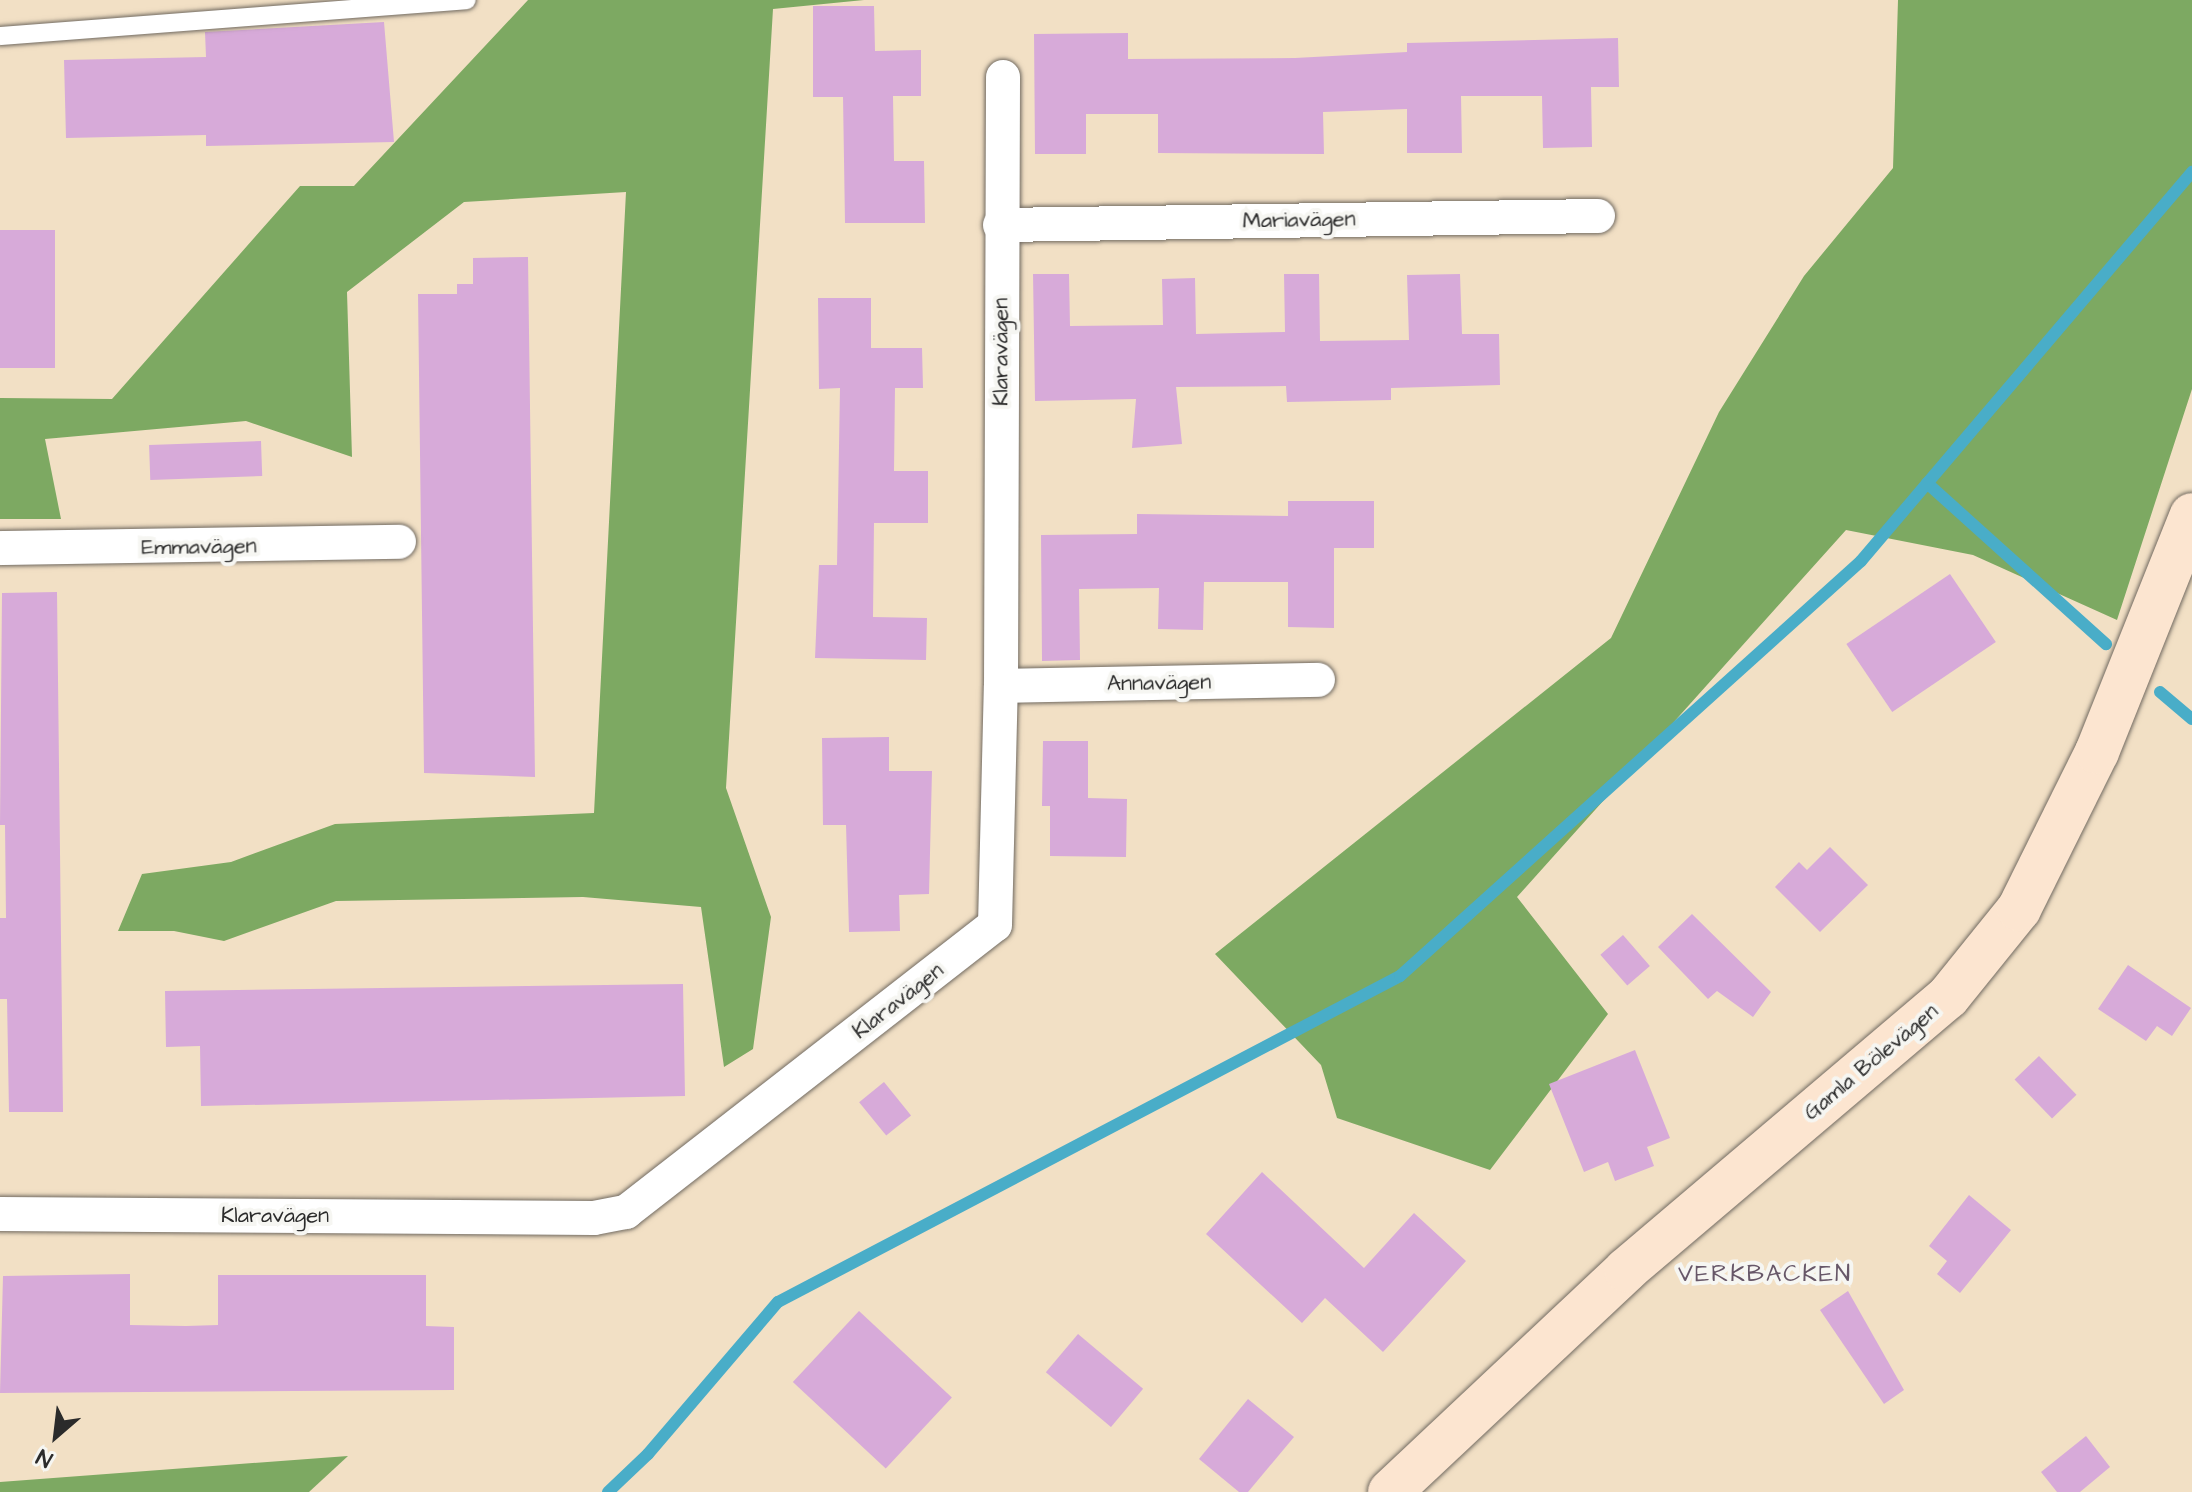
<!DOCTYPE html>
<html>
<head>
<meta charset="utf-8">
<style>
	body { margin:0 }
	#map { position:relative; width:2192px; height:1492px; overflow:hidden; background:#f2e0c5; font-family:"Architects Daughter",sans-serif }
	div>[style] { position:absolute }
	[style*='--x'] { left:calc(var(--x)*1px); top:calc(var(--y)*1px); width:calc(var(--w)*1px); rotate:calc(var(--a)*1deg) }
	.forest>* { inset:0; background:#7da962 }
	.stream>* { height:12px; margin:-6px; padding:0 6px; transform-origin:6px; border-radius:6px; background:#49adc8 }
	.building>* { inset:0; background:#d7aad9; transform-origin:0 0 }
	.roads { filter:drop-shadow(0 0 2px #716a61) drop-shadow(0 0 2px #716a61) }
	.lane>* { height:18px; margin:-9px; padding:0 9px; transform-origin:9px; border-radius:9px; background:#fff }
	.street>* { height:34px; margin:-17px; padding:0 17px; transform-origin:17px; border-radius:17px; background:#fff }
	.secondary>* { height:44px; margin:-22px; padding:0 22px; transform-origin:22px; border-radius:22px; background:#fce5d0 }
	span { translate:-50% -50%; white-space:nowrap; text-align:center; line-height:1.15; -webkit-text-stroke:8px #f6f6f2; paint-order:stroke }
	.street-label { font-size:22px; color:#2b2b2b }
	.neighbourhood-label { font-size:24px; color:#675768; letter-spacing:2px }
	.north { position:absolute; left:16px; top:1396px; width:80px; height:80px; -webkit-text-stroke:6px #f6f6f2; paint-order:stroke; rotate:208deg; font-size:22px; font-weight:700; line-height:32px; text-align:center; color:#2b2b2b }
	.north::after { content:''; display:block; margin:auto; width:28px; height:36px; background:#2b2b2b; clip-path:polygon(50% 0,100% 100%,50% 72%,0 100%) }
</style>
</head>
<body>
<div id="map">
	<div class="forest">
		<i style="clip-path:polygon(528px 0,864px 0,773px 9px,726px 788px,771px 917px,753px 1049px,724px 1067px,701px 907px,583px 897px,336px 901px,224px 941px,174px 931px,118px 931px,142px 874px,231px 862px,335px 824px,594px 813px,626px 192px,464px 202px,347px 292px,352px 457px,246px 421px,45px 439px,61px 519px,0 519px,0 398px,112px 399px,300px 186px,354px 186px)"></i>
		<i style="clip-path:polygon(1898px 0,2192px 0,2192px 389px,2117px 620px,1973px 555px,1846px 530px,1517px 897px,1608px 1014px,1490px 1170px,1337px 1118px,1321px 1065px,1215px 954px,1611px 638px,1719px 412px,1804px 276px,1893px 168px)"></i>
		<i style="clip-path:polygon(348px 1456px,309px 1492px,0 1492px,0 1482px)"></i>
	</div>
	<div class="stream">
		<i style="--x:1927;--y:483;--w:241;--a:42"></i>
		<i style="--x:2160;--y:692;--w:42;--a:40.2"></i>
		<i style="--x:608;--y:1492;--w:55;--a:-43.5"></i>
		<i style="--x:648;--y:1454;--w:200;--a:-49.5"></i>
		<i style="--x:778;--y:1302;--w:702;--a:-27.66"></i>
		<i style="--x:1400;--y:976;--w:620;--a:-41.99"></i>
		<i style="--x:1861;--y:561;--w:511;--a:-49.61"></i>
	</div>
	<div class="building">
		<i style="clip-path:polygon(813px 6px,874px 6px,875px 51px,921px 50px,921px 96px,893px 96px,894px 161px,924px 161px,925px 223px,845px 223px,843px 97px,813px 97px)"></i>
		<i style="clip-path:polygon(384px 22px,394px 142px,206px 146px,206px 135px,66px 138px,64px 60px,206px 57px,205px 32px)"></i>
		<i style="clip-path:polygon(1128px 33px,1128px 59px,1295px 58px,1407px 52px,1407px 43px,1618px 38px,1619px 87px,1591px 87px,1592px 147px,1543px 148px,1542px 96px,1461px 96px,1462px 153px,1407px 153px,1407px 109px,1323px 112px,1324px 154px,1158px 153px,1158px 114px,1086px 114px,1086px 154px,1035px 154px,1034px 34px)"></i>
		<i style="left:0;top:230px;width:55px;height:138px"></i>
		<i style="clip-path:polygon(528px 257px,535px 777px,424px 773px,418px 294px,457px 294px,457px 284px,473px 284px,473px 258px)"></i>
		<i style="clip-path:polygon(1033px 274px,1069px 274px,1070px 326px,1163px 325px,1162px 279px,1195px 278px,1196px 334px,1285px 332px,1284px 274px,1319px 274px,1320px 341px,1409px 340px,1407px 275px,1460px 274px,1462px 334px,1499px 334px,1500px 385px,1391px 388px,1391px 400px,1287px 402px,1286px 386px,1176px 387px,1182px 444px,1132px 448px,1136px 399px,1035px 401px)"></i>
		<i style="clip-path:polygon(818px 298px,871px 298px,871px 348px,922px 348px,923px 388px,895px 388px,894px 471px,928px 471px,928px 523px,874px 523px,873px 617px,927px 618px,926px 660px,815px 658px,819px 565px,837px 565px,840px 388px,819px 389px)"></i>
		<i style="left:261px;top:441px;width:35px;height:112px;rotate:88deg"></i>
		<i style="clip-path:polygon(1288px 501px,1374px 501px,1374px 548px,1334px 548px,1334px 628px,1288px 627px,1288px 582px,1204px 582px,1203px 630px,1158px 629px,1159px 588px,1079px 589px,1080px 660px,1042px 661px,1041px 535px,1137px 534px,1137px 514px,1288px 516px)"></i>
		<i style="left:1950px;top:574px;width:82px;height:125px;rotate:56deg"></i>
		<i style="clip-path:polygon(57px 592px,63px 1112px,9px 1112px,7px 999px,0 999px,0 918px,6px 918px,5px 825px,0 825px,2px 593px)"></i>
		<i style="clip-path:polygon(889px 737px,889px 771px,932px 771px,929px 894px,899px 895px,900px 931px,849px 932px,846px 825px,823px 825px,822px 738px)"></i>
		<i style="clip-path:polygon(1043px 741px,1088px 741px,1088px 798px,1127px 799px,1126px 857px,1050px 856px,1050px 806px,1042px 806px)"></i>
		<i style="clip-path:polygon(1830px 847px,1868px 885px,1820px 932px,1775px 887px,1799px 862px,1807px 870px)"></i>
		<i style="clip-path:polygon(1692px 914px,1771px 992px,1753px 1017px,1717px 991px,1708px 999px,1658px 947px)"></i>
		<i style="left:1623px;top:935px;width:41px;height:30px;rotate:49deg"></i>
		<i style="clip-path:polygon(2128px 965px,2191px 1008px,2172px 1036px,2157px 1026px,2146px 1041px,2098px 1009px)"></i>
		<i style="clip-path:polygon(683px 984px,685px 1096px,201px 1106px,200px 1046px,166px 1047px,165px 991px)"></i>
		<i style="clip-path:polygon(1635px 1050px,1670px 1138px,1647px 1147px,1654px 1166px,1615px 1181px,1608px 1162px,1584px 1172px,1549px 1084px)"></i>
		<i style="left:2039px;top:1056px;width:54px;height:34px;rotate:46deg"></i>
		<i style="left:884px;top:1082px;width:43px;height:32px;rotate:51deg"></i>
		<i style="clip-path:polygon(1262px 1172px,1364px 1268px,1414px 1213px,1466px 1261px,1383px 1352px,1325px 1298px,1302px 1323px,1206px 1234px)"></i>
		<i style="clip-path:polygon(1969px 1195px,2011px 1230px,1960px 1293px,1937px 1274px,1947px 1261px,1929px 1246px)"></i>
		<i style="clip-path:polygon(130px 1274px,130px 1325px,186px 1326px,218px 1325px,218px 1275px,426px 1275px,426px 1326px,454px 1327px,454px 1390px,0 1393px,3px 1276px)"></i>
		<i style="clip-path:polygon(1848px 1291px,1904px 1390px,1884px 1404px,1820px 1310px)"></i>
		<i style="left:859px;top:1311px;width:127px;height:97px;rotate:43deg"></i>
		<i style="left:1078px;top:1334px;width:85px;height:50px;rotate:40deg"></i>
		<i style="clip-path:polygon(1248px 1399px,1294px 1437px,1248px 1492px,1239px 1492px,1199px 1459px)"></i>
		<i style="clip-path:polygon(2086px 1436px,2110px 1467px,2080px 1492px,2057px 1492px,2041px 1472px)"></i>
	</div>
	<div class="roads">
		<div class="lane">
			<i style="--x:0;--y:36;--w:468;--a:-4.4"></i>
		</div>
		<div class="street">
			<i style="--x:1000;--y:225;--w:598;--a:-0.86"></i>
			<i style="--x:0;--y:548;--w:399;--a:-0.9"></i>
			<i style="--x:1001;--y:686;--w:317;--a:-1.1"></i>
			<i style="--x:0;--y:1214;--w:594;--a:0.39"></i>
			<i style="--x:594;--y:1218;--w:33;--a:-11"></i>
			<i style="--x:626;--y:1212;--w:467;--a:-37.9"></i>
			<i style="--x:995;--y:925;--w:239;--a:-88.6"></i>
			<i style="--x:1001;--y:686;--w:609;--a:-89.81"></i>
		</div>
		<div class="secondary">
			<i style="--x:1390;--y:1492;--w:324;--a:-43.2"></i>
			<i style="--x:1626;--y:1270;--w:422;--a:-40.3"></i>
			<i style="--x:1948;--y:997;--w:113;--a:-51.1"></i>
			<i style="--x:2019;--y:909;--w:175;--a:-63.6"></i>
			<i style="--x:2097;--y:752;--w:255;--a:-68.2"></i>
		</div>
	</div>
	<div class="street-label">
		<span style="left:1299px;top:220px;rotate:-1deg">Mariavägen</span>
		<span style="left:1001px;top:352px;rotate:-90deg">Klaravägen</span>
		<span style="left:199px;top:547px;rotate:-1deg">Emmavägen</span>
		<span style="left:1159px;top:683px;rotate:-1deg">Annavägen</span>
		<span style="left:898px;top:1001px;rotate:-38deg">Klaravägen</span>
		<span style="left:1871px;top:1062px;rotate:-40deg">Gamla Bölevägen</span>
		<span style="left:275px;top:1216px">Klaravägen</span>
	</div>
	<div class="neighbourhood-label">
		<span style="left:1765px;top:1275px">VERKBACKEN</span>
	</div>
	<div class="north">N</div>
</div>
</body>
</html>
